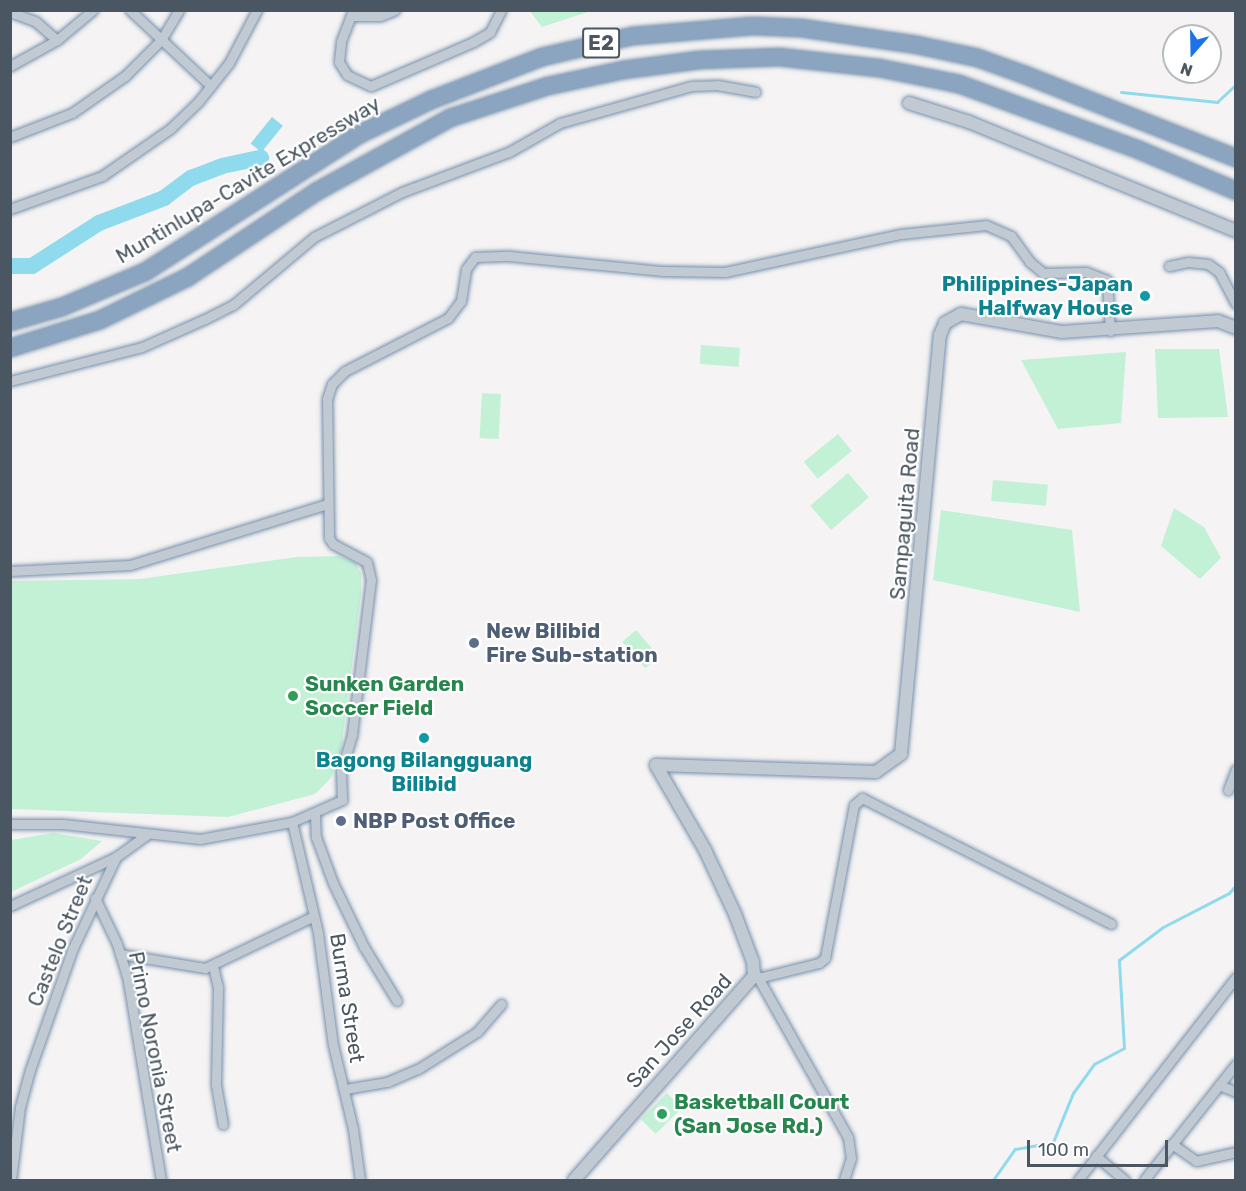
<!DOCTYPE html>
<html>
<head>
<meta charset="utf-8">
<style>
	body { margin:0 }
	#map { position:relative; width:1246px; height:1191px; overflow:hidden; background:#f5f3f3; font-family:Rubik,sans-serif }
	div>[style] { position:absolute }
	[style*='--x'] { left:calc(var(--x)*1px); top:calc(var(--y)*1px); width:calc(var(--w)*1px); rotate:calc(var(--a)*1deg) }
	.green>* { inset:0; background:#c3f1d5; transform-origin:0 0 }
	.water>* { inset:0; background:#90daee; transform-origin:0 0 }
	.stream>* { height:3px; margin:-1.5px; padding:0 1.5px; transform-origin:1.5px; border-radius:1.5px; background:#90daee }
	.river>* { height:16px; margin:-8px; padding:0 8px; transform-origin:8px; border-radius:8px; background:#90daee }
	.roads { filter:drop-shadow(0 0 2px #7690ad) drop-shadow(0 0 2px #7690ad) }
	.minor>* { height:9px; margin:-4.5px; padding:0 4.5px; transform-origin:4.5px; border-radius:4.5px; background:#c1cad2 }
	.tertiary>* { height:12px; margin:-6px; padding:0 6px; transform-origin:6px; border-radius:6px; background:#c1cad2 }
	.motorway>* { height:16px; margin:-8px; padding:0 8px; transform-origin:8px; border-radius:8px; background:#8ba5c1 }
	.dots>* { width:16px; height:16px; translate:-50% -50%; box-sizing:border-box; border:3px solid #fff; border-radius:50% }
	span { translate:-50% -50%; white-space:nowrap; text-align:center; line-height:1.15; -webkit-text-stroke:4.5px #fff; paint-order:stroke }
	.shield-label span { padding:2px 4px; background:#fff; border:2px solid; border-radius:4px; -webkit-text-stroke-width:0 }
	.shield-label { font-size:20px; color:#4a5661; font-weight:700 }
	.street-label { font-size:21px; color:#4a5661 }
	.culture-label { font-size:21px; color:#0d838f; font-weight:700 }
	.right { translate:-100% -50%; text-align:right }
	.service-label { font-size:21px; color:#4e5e75; font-weight:700 }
	.left { translate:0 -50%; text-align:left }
	.leisure-label { font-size:21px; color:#27864d; font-weight:700 }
	.frame { position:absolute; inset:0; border:12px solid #4a5661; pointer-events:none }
	.north { position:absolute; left:1162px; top:24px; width:60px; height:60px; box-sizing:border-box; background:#fff; border:2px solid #b7bbc0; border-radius:50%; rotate:200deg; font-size:16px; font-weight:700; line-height:24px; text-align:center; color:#4a5661 }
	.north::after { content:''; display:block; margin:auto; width:21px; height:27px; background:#1a73e8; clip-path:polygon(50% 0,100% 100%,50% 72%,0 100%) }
	.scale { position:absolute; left:1027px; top:1140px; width:141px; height:27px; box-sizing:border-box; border:3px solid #4a5661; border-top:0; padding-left:8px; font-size:18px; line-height:21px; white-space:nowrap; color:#4a5661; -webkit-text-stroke:4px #fff; paint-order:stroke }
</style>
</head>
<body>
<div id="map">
	<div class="green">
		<i style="clip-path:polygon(530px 11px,591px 11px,542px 27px)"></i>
		<i style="left:701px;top:345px;width:39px;height:19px;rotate:4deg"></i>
		<i style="clip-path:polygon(1155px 349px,1219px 349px,1228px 417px,1158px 418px)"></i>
		<i style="clip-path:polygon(1126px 352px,1121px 423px,1058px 429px,1021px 360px)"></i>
		<i style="left:482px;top:393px;width:19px;height:45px;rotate:3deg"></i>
		<i style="left:838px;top:434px;width:22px;height:44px;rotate:51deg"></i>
		<i style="left:848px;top:473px;width:32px;height:50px;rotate:49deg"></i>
		<i style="left:993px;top:480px;width:55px;height:21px;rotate:5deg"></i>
		<i style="clip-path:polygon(1174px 508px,1204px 527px,1221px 558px,1200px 579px,1161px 546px)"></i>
		<i style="clip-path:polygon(941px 510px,1072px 530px,1080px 612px,933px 580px)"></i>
		<i style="clip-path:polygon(339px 556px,356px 563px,361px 574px,361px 594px,341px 751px,331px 778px,315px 794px,228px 817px,11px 809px,11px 581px,140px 579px,297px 557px)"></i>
		<i style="left:636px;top:630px;width:35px;height:18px;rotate:49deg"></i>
		<i style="clip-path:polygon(53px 833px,102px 841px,81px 859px,11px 892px,11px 840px)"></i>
		<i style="left:667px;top:1093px;width:21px;height:37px;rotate:45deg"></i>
	</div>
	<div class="water">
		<i style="left:272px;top:117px;width:14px;height:34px;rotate:39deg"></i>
	</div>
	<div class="stream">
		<i style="--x:1121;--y:92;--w:97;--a:5.9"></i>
		<i style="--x:1217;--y:102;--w:26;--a:-43"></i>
		<i style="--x:993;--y:1180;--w:38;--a:-55"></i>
		<i style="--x:1015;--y:1149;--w:39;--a:-10"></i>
		<i style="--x:1053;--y:1142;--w:53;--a:-67.8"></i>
		<i style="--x:1073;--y:1093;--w:36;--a:-54"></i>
		<i style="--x:1094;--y:1064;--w:34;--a:-28"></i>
		<i style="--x:1124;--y:1048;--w:88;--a:-93.3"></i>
		<i style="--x:1119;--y:960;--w:55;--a:-36.9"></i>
		<i style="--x:1163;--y:927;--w:74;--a:-27.3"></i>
		<i style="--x:1229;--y:893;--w:11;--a:-49"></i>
	</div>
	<div class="river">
		<i style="--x:10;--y:266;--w:22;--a:0"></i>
		<i style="--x:32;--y:266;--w:80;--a:-32.7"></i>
		<i style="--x:99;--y:223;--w:70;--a:-21"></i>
		<i style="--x:164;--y:198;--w:34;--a:-37"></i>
		<i style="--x:191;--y:178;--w:33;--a:-21"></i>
		<i style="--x:222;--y:166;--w:40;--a:-12"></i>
	</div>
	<div class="roads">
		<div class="minor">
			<i style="--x:130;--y:10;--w:111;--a:43.2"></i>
			<i style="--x:353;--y:10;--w:34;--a:111"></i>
			<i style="--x:341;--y:42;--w:20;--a:96"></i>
			<i style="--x:339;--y:62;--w:15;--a:58"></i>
			<i style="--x:347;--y:75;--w:26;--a:25"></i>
			<i style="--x:371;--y:86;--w:111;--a:-23.3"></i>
			<i style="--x:473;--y:42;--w:20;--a:-30"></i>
			<i style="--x:490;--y:32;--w:25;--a:-63"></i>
			<i style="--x:10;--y:12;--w:27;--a:20"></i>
			<i style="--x:35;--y:21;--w:29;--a:41"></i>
			<i style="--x:351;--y:16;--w:29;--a:0"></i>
			<i style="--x:380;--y:16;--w:16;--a:-22"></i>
			<i style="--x:10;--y:66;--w:54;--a:-29"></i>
			<i style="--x:57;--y:40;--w:47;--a:-39.8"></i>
			<i style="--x:10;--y:137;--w:66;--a:-21.2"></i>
			<i style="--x:72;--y:113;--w:65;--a:-34.9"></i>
			<i style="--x:125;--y:76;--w:51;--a:-45"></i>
			<i style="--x:161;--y:40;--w:35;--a:-59"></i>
			<i style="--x:10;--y:209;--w:98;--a:-19.7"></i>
			<i style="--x:102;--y:176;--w:83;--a:-34.7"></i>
			<i style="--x:170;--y:129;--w:39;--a:-44"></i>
			<i style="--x:198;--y:102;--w:50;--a:-51.5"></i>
			<i style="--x:229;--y:63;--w:60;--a:-62.2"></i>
			<i style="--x:1169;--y:266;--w:19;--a:-12"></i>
			<i style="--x:1188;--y:262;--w:20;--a:6"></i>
			<i style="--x:1208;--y:264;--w:14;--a:36"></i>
			<i style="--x:1219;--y:272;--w:36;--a:62"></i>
			<i style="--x:10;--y:381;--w:136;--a:-14.4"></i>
			<i style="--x:142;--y:347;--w:69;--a:-24"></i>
			<i style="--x:205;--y:319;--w:31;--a:-27"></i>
			<i style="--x:233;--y:305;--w:106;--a:-40"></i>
			<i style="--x:314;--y:237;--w:99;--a:-27.1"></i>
			<i style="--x:402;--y:192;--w:114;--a:-20.5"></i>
			<i style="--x:509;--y:152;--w:59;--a:-29.6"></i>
			<i style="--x:560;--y:123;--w:137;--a:-15.7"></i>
			<i style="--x:692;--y:86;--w:25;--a:-2"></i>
			<i style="--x:717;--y:85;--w:39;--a:10"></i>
			<i style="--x:10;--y:571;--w:120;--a:-2.9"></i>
			<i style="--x:130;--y:565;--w:206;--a:-17.2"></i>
			<i style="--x:1228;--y:790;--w:22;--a:-69"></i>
			<i style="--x:315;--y:814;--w:23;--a:88"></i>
			<i style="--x:316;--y:837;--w:49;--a:69.7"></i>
			<i style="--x:333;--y:883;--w:71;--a:64.2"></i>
			<i style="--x:364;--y:947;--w:63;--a:58.6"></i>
			<i style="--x:292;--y:822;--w:114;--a:76.8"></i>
			<i style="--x:318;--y:933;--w:113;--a:82.4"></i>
			<i style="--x:333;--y:1045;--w:86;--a:76.6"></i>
			<i style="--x:353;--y:1129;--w:51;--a:82.2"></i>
			<i style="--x:10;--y:824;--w:53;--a:0"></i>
			<i style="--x:63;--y:824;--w:138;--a:6.2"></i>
			<i style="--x:200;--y:839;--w:94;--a:-10.5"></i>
			<i style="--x:292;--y:822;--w:55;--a:-23.7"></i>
			<i style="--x:342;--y:800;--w:29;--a:-92"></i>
			<i style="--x:341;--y:771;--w:39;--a:-73"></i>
			<i style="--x:352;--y:734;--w:155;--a:-83"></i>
			<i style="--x:371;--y:580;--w:18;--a:-103"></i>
			<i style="--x:367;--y:562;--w:38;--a:-152"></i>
			<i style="--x:333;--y:544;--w:7;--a:-124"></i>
			<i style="--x:329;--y:538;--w:139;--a:-90.8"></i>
			<i style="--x:327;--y:399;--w:16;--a:-72"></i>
			<i style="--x:332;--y:384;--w:18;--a:-45"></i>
			<i style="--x:345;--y:371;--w:116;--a:-27.2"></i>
			<i style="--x:448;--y:318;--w:21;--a:-53"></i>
			<i style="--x:461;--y:301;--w:32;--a:-81"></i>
			<i style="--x:466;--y:269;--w:15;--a:-53"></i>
			<i style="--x:475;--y:257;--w:34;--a:-2"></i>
			<i style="--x:509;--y:256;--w:155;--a:5.6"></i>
			<i style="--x:663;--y:271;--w:62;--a:0.9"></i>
			<i style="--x:725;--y:272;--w:180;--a:-12.2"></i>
			<i style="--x:901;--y:234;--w:85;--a:-6"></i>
			<i style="--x:986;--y:225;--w:27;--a:24"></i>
			<i style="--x:1011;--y:236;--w:32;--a:54"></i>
			<i style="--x:1030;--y:262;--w:17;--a:40"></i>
			<i style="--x:1043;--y:273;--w:43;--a:-1.3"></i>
			<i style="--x:1086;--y:272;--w:22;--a:21"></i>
			<i style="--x:1107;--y:280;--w:51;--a:86.6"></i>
			<i style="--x:95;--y:898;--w:51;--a:64.4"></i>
			<i style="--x:117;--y:944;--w:39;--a:73"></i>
			<i style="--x:128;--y:981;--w:202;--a:80.6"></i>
			<i style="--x:10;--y:906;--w:117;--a:-24.8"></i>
			<i style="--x:116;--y:857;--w:37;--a:-36"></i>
			<i style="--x:120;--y:954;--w:86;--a:9.4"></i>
			<i style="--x:205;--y:968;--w:121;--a:-25.5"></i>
			<i style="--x:213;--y:966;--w:22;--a:77"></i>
			<i style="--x:218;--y:987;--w:98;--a:91.2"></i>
			<i style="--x:216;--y:1085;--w:40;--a:80"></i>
			<i style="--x:756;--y:974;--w:187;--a:60.6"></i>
			<i style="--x:848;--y:1137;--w:21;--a:82"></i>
			<i style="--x:851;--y:1158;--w:23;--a:108"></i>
			<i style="--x:758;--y:978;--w:63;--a:-13.8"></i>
			<i style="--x:819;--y:963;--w:8;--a:-40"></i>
			<i style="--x:825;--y:958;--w:156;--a:-79.3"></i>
			<i style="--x:854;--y:805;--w:11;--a:-41"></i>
			<i style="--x:862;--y:798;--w:279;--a:26.8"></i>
			<i style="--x:1219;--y:1085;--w:18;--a:22"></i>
			<i style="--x:345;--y:1089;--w:43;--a:-9.5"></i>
			<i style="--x:387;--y:1082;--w:34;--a:-23"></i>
			<i style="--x:418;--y:1069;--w:70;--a:-32.1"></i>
			<i style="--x:477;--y:1032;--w:37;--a:-49"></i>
			<i style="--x:1172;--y:1144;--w:29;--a:35"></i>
			<i style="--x:1196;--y:1161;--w:41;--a:-12.7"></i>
			<i style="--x:1096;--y:1156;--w:38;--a:40"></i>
			<i style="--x:11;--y:1180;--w:74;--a:-83"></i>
			<i style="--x:20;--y:1107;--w:38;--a:-75"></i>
			<i style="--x:30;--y:1070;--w:129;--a:-70.6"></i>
			<i style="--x:73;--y:948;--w:101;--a:-64.7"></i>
			<i style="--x:1078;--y:1180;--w:257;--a:-52.1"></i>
			<i style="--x:1144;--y:1180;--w:148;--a:-51.6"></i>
		</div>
		<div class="tertiary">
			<i style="--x:909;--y:103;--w:63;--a:17.6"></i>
			<i style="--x:969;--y:122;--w:288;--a:22.2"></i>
			<i style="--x:574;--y:1180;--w:272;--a:-48.6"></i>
			<i style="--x:754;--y:976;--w:14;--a:-94"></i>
			<i style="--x:753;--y:962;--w:51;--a:-110.6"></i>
			<i style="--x:735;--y:914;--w:71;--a:-115.1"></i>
			<i style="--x:705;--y:850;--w:98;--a:-120"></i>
			<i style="--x:656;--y:765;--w:220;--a:1.8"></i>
			<i style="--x:876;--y:772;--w:31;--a:-36"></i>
			<i style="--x:901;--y:754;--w:421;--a:-84.7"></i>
			<i style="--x:940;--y:335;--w:13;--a:-67"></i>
			<i style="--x:945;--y:323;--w:18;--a:-29"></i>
			<i style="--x:961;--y:314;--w:103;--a:10.1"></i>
			<i style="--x:1062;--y:332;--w:156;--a:-4"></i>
			<i style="--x:1218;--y:321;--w:19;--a:21"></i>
		</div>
		<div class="motorway">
			<i style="--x:10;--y:322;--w:54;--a:-16.1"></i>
			<i style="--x:62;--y:307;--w:90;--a:-22.9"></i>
			<i style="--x:145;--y:272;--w:253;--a:-32.7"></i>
			<i style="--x:358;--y:135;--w:81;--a:-25.6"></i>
			<i style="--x:431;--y:100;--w:119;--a:-21.2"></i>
			<i style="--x:542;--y:57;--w:93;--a:-13"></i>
			<i style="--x:633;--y:36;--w:120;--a:-4.8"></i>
			<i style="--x:753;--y:26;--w:48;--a:2.4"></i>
			<i style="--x:801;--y:28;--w:117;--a:8.3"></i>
			<i style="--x:917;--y:45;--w:62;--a:12"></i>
			<i style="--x:978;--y:58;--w:50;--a:19.9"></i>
			<i style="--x:1025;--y:75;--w:227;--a:21.5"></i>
			<i style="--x:10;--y:348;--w:94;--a:-17.3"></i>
			<i style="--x:100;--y:320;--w:98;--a:-26"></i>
			<i style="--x:188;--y:277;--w:154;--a:-33.6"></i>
			<i style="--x:316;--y:192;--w:153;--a:-28.9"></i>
			<i style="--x:450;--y:118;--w:103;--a:-18.1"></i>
			<i style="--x:548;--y:86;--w:77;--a:-12"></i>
			<i style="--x:623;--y:70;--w:77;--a:-7.5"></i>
			<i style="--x:699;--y:60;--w:80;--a:-2.1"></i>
			<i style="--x:779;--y:57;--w:101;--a:6.3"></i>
			<i style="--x:879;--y:68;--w:82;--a:11.3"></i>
			<i style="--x:959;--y:84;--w:192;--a:20.1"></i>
			<i style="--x:1139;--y:150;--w:105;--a:22.9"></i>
		</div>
	</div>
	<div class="dots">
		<i style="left:1145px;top:296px;background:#0f9aa8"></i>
		<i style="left:474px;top:643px;background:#5c6f8a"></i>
		<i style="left:293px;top:696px;background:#2e9e5b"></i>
		<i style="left:424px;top:738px;background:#0f9aa8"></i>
		<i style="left:341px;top:821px;background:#5c6f8a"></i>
		<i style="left:662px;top:1114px;background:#2e9e5b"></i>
	</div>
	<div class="shield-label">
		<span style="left:601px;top:43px">E2</span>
	</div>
	<div class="street-label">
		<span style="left:248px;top:180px;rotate:-31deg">Muntinlupa-Cavite Expressway</span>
		<span style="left:905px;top:514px;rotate:-85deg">Sampaguita Road</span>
		<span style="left:60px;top:941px;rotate:-68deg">Castelo Street</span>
		<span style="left:347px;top:998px;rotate:81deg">Burma Street</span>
		<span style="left:679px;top:1031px;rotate:-48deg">San Jose Road</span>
		<span style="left:155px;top:1052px;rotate:79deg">Primo Noronia Street</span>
	</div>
	<div class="culture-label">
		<span class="right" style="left:1133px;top:296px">Philippines-Japan<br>Halfway House</span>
		<span style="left:424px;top:772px">Bagong Bilangguang<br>Bilibid</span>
	</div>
	<div class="service-label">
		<span class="left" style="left:486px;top:643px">New Bilibid<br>Fire Sub-station</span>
		<span class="left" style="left:353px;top:821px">NBP Post Office</span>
	</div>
	<div class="leisure-label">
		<span class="left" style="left:305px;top:696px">Sunken Garden<br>Soccer Field</span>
		<span class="left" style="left:674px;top:1114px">Basketball Court<br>(San Jose Rd.)</span>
	</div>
	<div class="frame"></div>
	<div class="north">N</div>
	<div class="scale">100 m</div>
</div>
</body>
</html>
